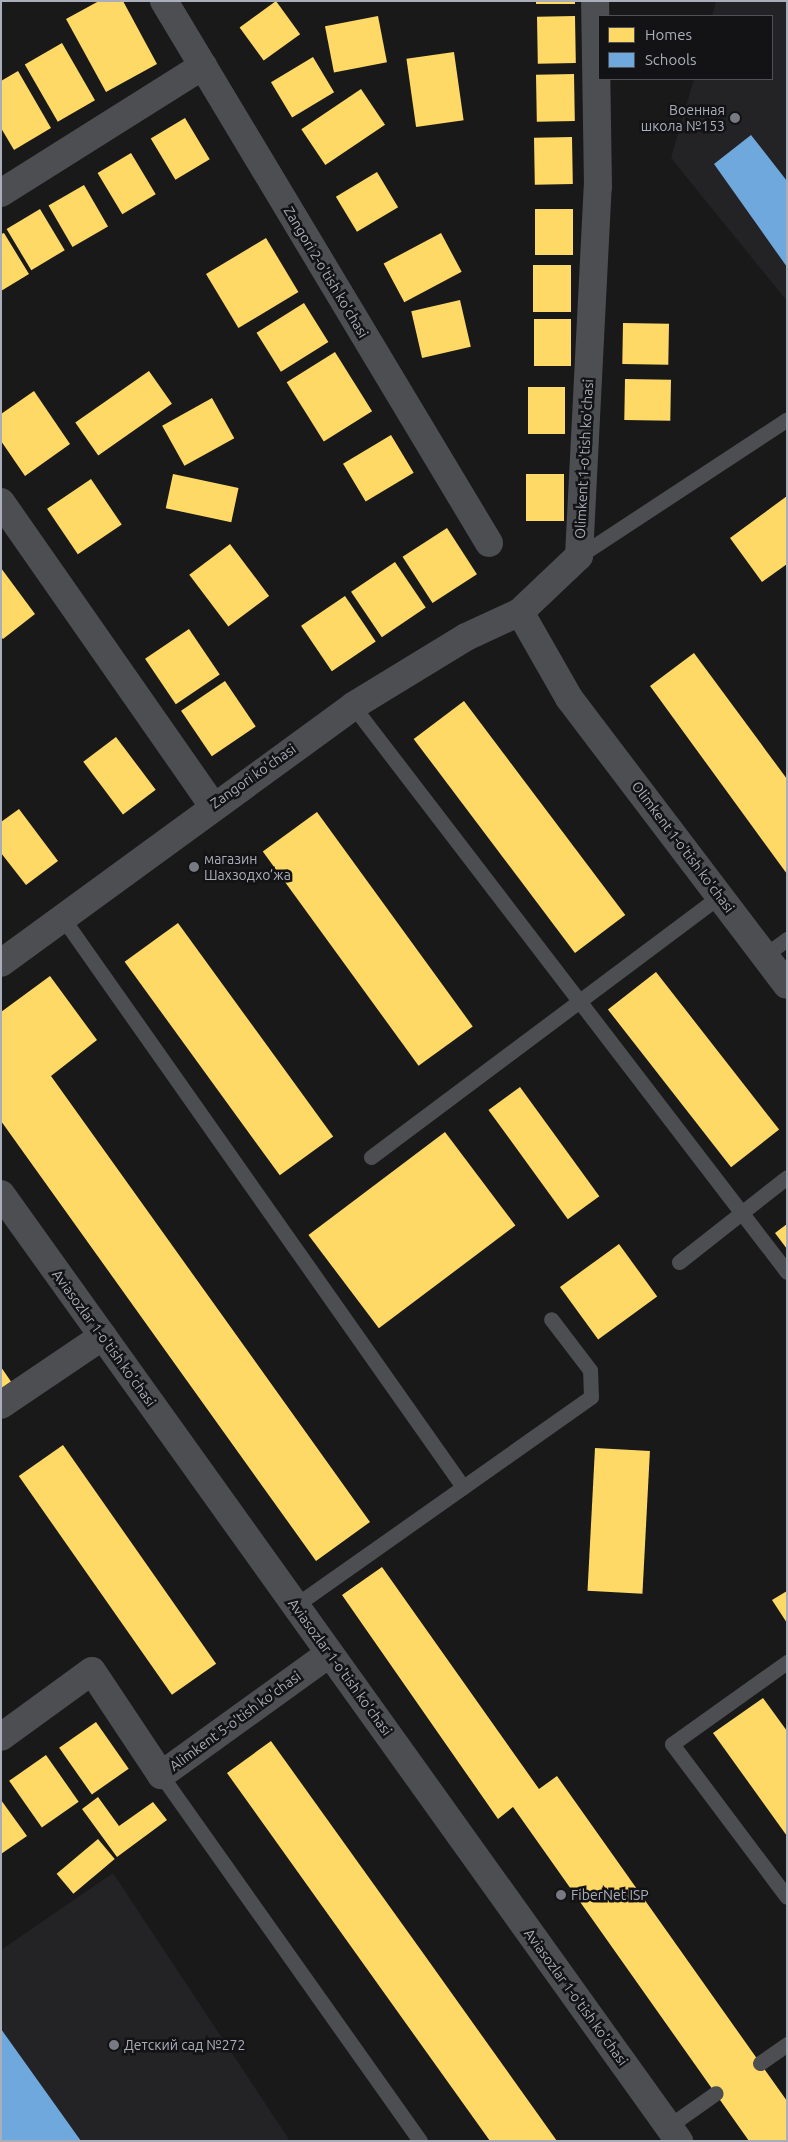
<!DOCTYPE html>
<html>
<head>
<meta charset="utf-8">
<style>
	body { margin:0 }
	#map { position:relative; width:788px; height:2142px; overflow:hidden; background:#191919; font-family:Ubuntu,sans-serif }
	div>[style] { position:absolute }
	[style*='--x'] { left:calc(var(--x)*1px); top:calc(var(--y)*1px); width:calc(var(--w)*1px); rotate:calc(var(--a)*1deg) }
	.built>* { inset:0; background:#232325 }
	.homes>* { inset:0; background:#ffd966; transform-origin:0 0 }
	.schools>* { inset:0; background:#6fa8dc }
	.service>* { height:15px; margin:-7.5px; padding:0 7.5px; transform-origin:7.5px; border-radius:7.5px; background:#4d4e52 }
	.minor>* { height:28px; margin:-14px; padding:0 14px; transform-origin:14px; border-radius:14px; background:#4d4e52 }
	.dots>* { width:14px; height:14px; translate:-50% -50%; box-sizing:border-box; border:2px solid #131315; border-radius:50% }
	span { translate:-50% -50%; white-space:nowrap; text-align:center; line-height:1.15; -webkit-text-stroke:5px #131315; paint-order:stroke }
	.poi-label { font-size:14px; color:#aaaeba }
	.right { translate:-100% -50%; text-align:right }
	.left { translate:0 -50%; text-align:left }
	.street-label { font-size:14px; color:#aaaeba }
	.frame { position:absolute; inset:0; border:2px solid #aaaeba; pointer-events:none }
	.legend { position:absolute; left:598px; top:15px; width:175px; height:65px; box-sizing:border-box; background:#131315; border:1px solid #4f5157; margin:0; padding:6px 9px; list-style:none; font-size:15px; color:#aaaeba }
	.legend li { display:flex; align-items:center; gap:10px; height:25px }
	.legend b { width:25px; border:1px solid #4f5157 }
</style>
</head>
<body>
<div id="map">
	<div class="built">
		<i style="clip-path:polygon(716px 1px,787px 1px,787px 301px,671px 158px,694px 79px,772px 79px,772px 16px,712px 16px)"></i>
		<i style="clip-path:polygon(113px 1873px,290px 2141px,1px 2141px,1px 1950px)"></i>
	</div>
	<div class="homes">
		<i style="clip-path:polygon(99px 1px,123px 1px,157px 64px,106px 92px,66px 19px)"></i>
		<i style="left:276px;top:1px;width:41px;height:45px;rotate:54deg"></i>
		<i style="left:536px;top:1px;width:39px;height:3px"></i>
		<i style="left:378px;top:16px;width:47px;height:54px;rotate:79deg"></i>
		<i style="left:575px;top:16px;width:47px;height:38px;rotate:89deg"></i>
		<i style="left:62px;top:43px;width:66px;height:43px;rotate:60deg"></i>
		<i style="left:454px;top:52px;width:69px;height:48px;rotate:82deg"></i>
		<i style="left:313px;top:57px;width:41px;height:49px;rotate:59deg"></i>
		<i style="clip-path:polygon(18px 71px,51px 128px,14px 150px,1px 128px,1px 81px)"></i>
		<i style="left:574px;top:74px;width:47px;height:38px;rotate:89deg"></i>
		<i style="left:361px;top:89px;width:43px;height:72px;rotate:56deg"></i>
		<i style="left:185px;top:118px;width:48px;height:40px;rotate:59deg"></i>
		<i style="left:572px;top:137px;width:47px;height:38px;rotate:89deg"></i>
		<i style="left:131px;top:153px;width:48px;height:39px;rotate:59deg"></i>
		<i style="left:377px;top:172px;width:41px;height:48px;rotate:59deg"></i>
		<i style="left:84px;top:185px;width:48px;height:41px;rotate:60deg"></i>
		<i style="left:40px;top:209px;width:48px;height:39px;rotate:59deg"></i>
		<i style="left:573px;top:209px;width:46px;height:38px;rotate:90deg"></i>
		<i style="clip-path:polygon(4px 233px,29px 274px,1px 291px,1px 234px)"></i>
		<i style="left:441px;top:233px;width:44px;height:65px;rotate:62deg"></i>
		<i style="left:266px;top:238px;width:63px;height:70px;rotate:59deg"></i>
		<i style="left:533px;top:265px;width:38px;height:47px"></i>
		<i style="left:460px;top:300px;width:48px;height:50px;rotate:77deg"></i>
		<i style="left:304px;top:303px;width:46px;height:56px;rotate:58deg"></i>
		<i style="left:534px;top:319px;width:37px;height:47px"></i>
		<i style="left:623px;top:323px;width:46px;height:41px;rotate:1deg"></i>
		<i style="left:335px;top:352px;width:70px;height:57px;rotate:58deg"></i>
		<i style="left:149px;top:371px;width:40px;height:90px;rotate:55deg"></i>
		<i style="left:625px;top:379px;width:46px;height:41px;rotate:1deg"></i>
		<i style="left:528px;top:387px;width:37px;height:47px"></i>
		<i style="clip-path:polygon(34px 391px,70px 444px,25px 476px,1px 441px,1px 414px)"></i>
		<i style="left:212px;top:398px;width:46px;height:57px;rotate:61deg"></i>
		<i style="left:391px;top:435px;width:44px;height:56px;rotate:59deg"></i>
		<i style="left:173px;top:474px;width:67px;height:35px;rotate:12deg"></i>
		<i style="left:564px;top:474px;width:47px;height:38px;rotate:90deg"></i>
		<i style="left:91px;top:479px;width:55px;height:53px;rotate:56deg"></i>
		<i style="clip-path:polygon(787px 496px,787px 564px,762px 582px,730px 538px)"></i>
		<i style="left:447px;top:528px;width:55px;height:53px;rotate:57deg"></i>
		<i style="left:230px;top:544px;width:65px;height:51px;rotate:53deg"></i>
		<i style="left:395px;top:562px;width:55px;height:53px;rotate:56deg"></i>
		<i style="clip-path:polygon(1px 568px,35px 614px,3px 639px,1px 637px)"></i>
		<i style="left:345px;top:596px;width:55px;height:53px;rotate:56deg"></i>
		<i style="left:189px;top:629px;width:55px;height:53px;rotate:56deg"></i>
		<i style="clip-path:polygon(694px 653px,787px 779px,787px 874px,650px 686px)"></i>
		<i style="left:225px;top:681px;width:55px;height:53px;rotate:56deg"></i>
		<i style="left:464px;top:701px;width:268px;height:63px;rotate:53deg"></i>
		<i style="left:116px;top:737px;width:66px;height:41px;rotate:53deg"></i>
		<i style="clip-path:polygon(19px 809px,58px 861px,26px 885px,1px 853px,1px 822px)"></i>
		<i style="left:317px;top:812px;width:265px;height:67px;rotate:54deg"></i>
		<i style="left:178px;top:923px;width:264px;height:66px;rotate:54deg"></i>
		<i style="left:656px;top:972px;width:200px;height:61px;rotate:52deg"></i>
		<i style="clip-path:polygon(50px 976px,97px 1040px,51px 1076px,370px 1522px,316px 1561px,1px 1121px,1px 1012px)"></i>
		<i style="left:520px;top:1087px;width:135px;height:39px;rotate:54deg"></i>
		<i style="left:445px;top:1132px;width:117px;height:171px;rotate:53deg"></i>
		<i style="clip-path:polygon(787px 1224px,787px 1249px,775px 1233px)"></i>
		<i style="left:619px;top:1244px;width:65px;height:73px;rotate:54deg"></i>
		<i style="clip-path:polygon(1px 1367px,12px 1383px,1px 1390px)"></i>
		<i style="left:63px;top:1445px;width:267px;height:54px;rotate:55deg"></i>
		<i style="left:595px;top:1448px;width:55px;height:143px;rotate:3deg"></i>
		<i style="clip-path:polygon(382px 1567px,539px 1789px,557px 1776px,787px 2101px,787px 2141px,749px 2141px,513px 1807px,498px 1819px,342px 1595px)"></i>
		<i style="clip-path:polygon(787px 1591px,787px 1623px,772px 1600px)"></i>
		<i style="clip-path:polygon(763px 1698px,787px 1731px,787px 1836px,713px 1733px)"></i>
		<i style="left:96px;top:1722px;width:57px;height:45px;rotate:55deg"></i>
		<i style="clip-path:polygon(271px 1741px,428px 1960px,557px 2141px,490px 2141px,227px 1773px)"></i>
		<i style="left:46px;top:1755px;width:57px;height:45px;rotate:55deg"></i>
		<i style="clip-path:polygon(98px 1797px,119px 1826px,153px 1802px,167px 1820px,117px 1857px,82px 1809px)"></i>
		<i style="clip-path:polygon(1px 1800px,27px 1836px,1px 1854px)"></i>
		<i style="left:98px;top:1839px;width:26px;height:54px;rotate:50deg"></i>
	</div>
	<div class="schools">
		<i style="clip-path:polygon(751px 135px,787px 181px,787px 267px,714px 164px)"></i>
		<i style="clip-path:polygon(1px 2029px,81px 2141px,1px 2141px)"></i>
	</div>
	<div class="service">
		<i style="--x:579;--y:556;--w:248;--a:-33.3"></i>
		<i style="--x:353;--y:706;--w:713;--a:52.52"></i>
		<i style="--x:62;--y:917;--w:697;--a:54.87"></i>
		<i style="--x:765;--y:955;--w:27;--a:-36"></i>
		<i style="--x:371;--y:1157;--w:436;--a:-36.8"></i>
		<i style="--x:679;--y:1262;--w:137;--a:-38.2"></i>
		<i style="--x:296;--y:1605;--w:361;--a:-35.2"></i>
		<i style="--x:591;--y:1397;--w:27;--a:-92"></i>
		<i style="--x:590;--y:1370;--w:64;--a:-127.4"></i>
		<i style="--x:787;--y:1662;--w:141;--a:144.5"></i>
		<i style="--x:672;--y:1744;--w:191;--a:53.1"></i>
		<i style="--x:161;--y:1775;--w:448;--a:54.7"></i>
		<i style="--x:760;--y:2063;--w:33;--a:-35"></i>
		<i style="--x:669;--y:2126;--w:57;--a:-35.1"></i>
	</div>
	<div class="minor">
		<i style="--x:164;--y:1;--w:632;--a:59.05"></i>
		<i style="--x:1;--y:193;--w:239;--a:-32.2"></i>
		<i style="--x:1;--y:502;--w:369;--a:55.1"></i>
		<i style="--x:520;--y:612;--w:99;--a:60.3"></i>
		<i style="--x:569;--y:698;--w:360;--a:52.8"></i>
		<i style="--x:1;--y:963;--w:436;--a:-36.1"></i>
		<i style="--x:353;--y:706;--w:132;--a:-31.4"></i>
		<i style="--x:466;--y:637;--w:60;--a:-24.8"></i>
		<i style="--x:520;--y:612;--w:81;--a:-43.5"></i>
		<i style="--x:579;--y:556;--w:369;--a:-87.1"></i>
		<i style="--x:598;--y:187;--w:186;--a:-90.9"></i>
		<i style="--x:1;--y:1194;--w:1165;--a:54.4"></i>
		<i style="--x:1;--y:1405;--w:123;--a:-34.1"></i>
		<i style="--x:1;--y:1737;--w:112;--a:-36"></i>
		<i style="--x:92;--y:1671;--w:125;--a:56.4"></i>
		<i style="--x:161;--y:1775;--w:208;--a:-35.8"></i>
	</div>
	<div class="dots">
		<i style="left:735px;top:118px;background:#777a82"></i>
		<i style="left:194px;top:867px;background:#777a82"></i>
		<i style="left:561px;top:1895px;background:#777a82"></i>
		<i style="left:114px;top:2045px;background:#777a82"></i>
	</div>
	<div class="poi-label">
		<span class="right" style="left:725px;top:118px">Военная<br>школа №153</span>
		<span class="left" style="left:204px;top:867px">магазин<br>Шахзодхо’жа</span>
		<span class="left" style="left:571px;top:1895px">FiberNet ISP</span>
		<span class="left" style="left:124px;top:2045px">Детский сад №272</span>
	</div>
	<div class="street-label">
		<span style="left:326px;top:272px;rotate:59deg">Zangori 2-o'tish ko'chasi</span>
		<span style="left:584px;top:459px;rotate:-87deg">Olimkent 1-o'tish ko'chasi</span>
		<span style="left:253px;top:776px;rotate:-35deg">Zangori ko'chasi</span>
		<span style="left:683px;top:847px;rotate:53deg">Olimkent 1-o'tish ko'chasi</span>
		<span style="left:104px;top:1338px;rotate:54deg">Aviasozlar 1-o'tish ko'chasi</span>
		<span style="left:340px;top:1667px;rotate:54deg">Aviasozlar 1-o'tish ko'chasi</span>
		<span style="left:235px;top:1721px;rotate:-36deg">Alimkent 5-o'tish ko'chasi</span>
		<span style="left:576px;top:1997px;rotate:54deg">Aviasozlar 1-o'tish ko'chasi</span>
	</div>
	<div class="frame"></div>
	<ul class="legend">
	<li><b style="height:14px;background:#ffd966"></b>Homes</li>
	<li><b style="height:14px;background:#6fa8dc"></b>Schools</li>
	</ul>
</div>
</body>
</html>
